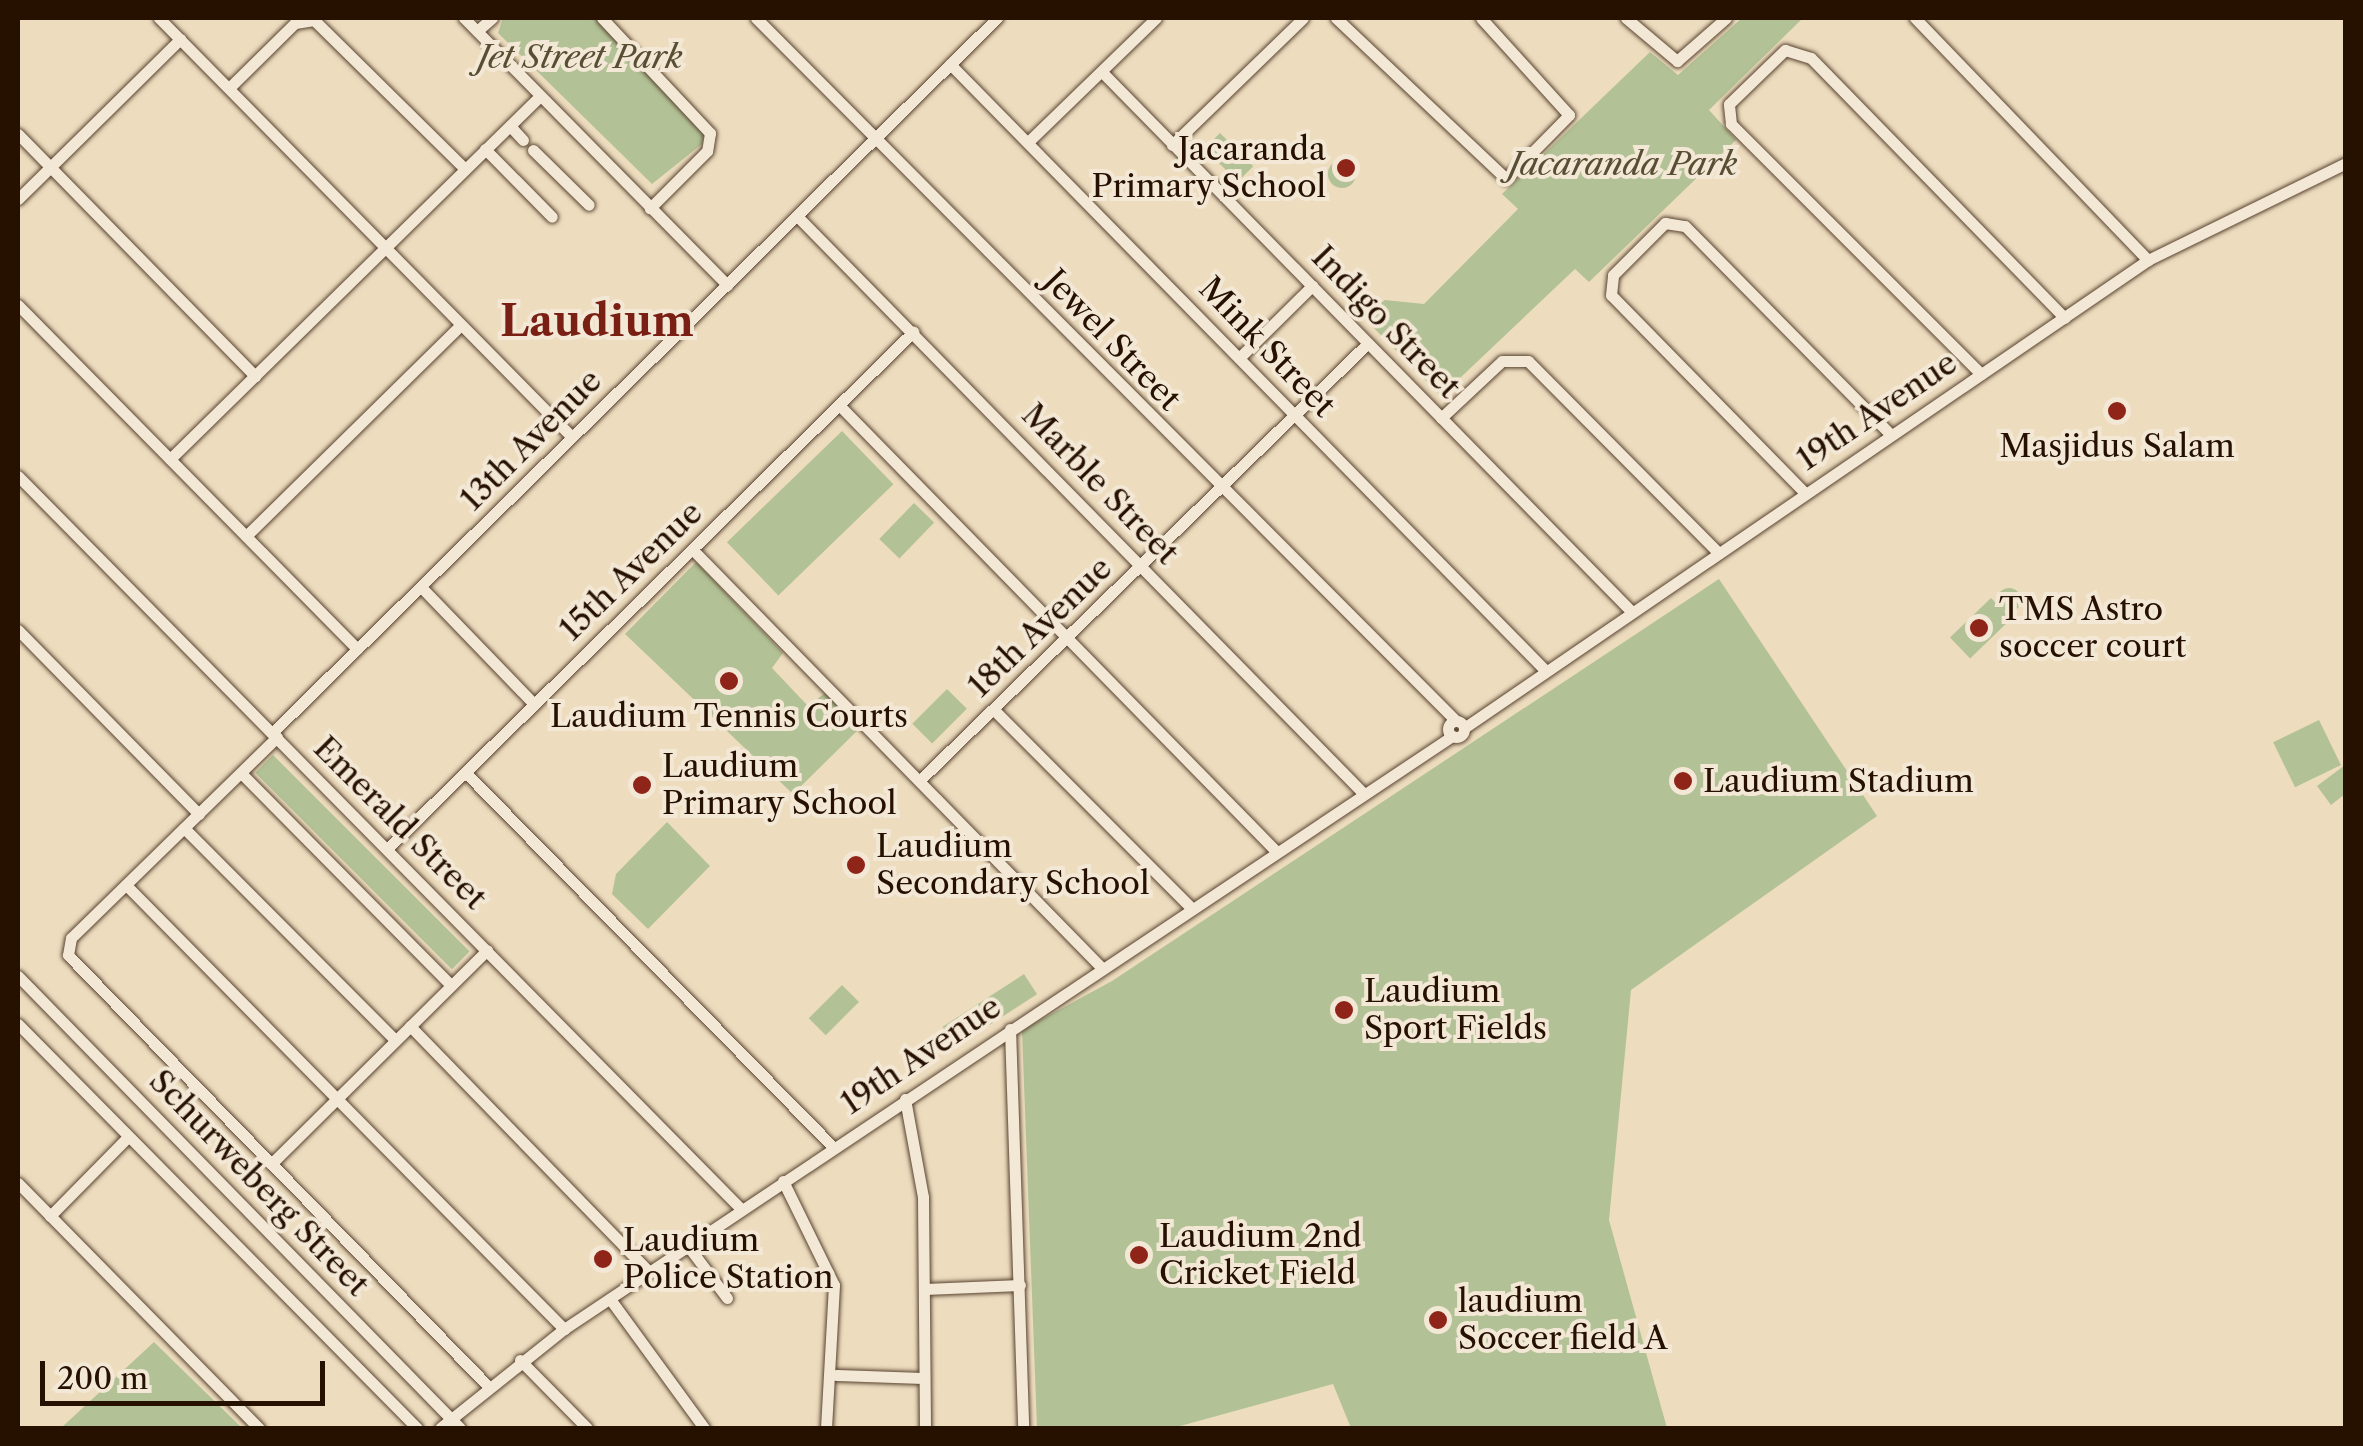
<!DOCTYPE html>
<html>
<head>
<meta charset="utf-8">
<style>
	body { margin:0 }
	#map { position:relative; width:2363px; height:1446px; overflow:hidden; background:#eddcbe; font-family:"Libre Caslon Text",serif }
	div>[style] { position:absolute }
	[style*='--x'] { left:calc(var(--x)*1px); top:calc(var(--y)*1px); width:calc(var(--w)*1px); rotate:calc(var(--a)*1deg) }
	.green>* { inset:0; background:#b3c296; transform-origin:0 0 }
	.round { border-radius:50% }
	.roads { filter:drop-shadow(0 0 2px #584330) drop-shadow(0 0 2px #584330) }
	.minor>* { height:11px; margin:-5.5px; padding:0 5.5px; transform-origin:5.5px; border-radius:5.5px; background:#f3e8d5 }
	.minor>.ring { margin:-5.5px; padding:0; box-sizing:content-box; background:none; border:11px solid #f3e8d5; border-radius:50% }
	.dots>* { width:28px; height:28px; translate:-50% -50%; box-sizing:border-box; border:5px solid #f3e8d5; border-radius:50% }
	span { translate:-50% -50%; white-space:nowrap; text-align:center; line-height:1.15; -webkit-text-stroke:8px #f3e8d5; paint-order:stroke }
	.park-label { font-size:32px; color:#574e34; font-style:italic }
	.poi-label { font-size:32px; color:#261000 }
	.right { translate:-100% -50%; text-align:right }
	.left { translate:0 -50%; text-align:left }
	.street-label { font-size:32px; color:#261000 }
	.district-label { font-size:42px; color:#7a1f14; font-weight:700 }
	.frame { position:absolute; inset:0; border:20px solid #261000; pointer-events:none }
	.scale { position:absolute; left:40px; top:1361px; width:285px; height:45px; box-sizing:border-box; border:5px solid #261000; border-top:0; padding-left:12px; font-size:30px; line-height:35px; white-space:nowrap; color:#261000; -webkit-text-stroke:8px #f3e8d5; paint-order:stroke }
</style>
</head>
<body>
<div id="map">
	<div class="green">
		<i style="clip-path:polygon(503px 18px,595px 18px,704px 134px,702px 144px,652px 184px,498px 33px)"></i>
		<i style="clip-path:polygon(1742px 18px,1803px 18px,1709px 110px,1736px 140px,1589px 282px,1575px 269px,1441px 396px,1362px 316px,1385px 300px,1424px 304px,1518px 209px,1502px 194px,1650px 52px,1678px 75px)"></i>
		<i style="left:1220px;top:133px;width:47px;height:22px;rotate:45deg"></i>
		<i class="round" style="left:1328px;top:160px;width:28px;height:28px"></i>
		<i style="left:842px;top:431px;width:74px;height:160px;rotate:46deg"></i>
		<i style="left:914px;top:503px;width:28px;height:50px;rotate:44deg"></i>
		<i style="clip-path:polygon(696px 562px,783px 653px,772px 668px,808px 706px,825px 693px,860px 728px,793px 794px,625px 634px)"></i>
		<i style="clip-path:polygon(1719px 579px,1877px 816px,1631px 990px,1609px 1220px,1667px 1428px,1351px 1428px,1333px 1384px,1173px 1428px,1037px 1428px,1022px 1030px,1112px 981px)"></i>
		<i class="round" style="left:1997px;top:588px;width:24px;height:24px"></i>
		<i style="left:1991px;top:598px;width:29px;height:57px;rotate:46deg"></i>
		<i style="left:947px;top:689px;width:28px;height:49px;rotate:45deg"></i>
		<i style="left:2319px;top:720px;width:50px;height:51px;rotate:64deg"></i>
		<i style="left:273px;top:755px;width:278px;height:25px;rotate:45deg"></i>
		<i style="clip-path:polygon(2345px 765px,2345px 794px,2331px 805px,2317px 786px)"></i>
		<i style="clip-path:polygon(667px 822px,710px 866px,648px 929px,612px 894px,616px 874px)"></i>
		<i style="left:1024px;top:974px;width:24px;height:97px;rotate:57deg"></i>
		<i style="left:842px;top:985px;width:24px;height:47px;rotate:45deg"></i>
		<i style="clip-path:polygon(154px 1342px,242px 1428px,61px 1428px)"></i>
	</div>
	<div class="roads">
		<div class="minor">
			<i style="--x:159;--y:18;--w:587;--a:45.41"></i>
			<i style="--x:464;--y:18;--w:375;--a:45.4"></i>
			<i style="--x:602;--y:18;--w:158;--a:46.8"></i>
			<i style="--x:710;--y:133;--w:18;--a:99"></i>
			<i style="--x:707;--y:151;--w:81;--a:135"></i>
			<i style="--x:756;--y:18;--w:991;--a:45.12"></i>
			<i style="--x:1336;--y:18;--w:234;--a:43.4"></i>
			<i style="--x:1506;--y:179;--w:90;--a:-45.5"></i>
			<i style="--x:1569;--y:115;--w:131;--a:-132.2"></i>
			<i style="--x:1626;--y:18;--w:67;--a:40.1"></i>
			<i style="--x:1677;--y:61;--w:65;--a:-41.3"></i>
			<i style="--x:1915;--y:18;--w:336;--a:46.1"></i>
			<i style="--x:477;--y:31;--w:20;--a:-41"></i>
			<i style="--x:950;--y:64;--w:848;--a:45.53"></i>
			<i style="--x:1102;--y:72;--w:755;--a:45.54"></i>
			<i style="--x:229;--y:88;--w:93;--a:-44.6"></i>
			<i style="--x:295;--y:23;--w:19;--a:-9"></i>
			<i style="--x:314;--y:20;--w:212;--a:44.6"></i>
			<i style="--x:510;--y:126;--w:19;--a:47"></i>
			<i style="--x:18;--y:134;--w:339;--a:45.6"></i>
			<i style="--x:1028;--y:142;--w:178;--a:-44.1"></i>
			<i style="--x:1172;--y:145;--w:182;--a:-44.1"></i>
			<i style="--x:485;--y:149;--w:95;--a:45.4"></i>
			<i style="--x:533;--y:150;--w:78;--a:44.5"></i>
			<i style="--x:18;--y:199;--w:228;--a:-44.6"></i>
			<i style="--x:797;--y:216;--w:807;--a:45.55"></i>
			<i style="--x:18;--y:305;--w:483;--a:45.4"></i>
			<i style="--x:1239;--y:358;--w:103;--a:-44.6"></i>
			<i style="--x:1981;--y:374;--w:354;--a:-135"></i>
			<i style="--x:1731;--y:124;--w:20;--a:-96"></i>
			<i style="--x:1729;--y:104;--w:78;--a:-44"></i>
			<i style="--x:1785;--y:50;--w:27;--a:17"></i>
			<i style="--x:1811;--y:58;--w:363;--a:45.7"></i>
			<i style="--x:839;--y:405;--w:623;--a:45.59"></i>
			<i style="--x:1441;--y:418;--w:83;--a:-43.1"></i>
			<i style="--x:1502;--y:361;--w:26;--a:0"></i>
			<i style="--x:1528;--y:361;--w:269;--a:45.2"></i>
			<i style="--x:170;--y:459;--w:518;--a:-44.45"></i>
			<i style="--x:18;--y:476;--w:1030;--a:45.39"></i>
			<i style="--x:1805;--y:493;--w:277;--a:-134.4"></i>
			<i style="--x:1611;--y:295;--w:20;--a:-84"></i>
			<i style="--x:1613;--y:275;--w:74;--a:-45"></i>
			<i style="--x:1665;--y:223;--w:20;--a:9"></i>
			<i style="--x:1685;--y:226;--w:293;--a:45.4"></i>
			<i style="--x:246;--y:536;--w:301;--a:-44.5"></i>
			<i style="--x:693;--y:550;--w:583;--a:45.63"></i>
			<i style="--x:422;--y:588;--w:161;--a:46"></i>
			<i style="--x:18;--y:630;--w:258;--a:45.5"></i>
			<i style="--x:995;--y:711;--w:276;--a:45.1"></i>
			<i class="ring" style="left:1448px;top:721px;width:5px;height:5px"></i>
			<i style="--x:1464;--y:728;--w:829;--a:-34.38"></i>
			<i style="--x:2148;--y:260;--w:220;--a:-26.1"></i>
			<i style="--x:273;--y:732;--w:1017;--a:-44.6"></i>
			<i style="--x:277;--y:737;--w:288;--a:135.7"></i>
			<i style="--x:71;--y:938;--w:17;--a:100"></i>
			<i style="--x:68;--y:955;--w:599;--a:45.74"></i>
			<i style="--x:241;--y:773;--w:298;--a:45.3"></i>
			<i style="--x:466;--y:773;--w:524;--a:45.54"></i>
			<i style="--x:919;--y:781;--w:627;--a:-44.29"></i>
			<i style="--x:184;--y:828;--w:299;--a:45.1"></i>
			<i style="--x:387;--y:849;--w:738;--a:-44.51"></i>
			<i style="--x:126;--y:885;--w:624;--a:45.39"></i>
			<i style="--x:18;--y:976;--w:632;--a:45.64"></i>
			<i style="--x:18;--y:1024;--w:568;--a:45.36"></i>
			<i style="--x:410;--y:1026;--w:344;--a:45.8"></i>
			<i style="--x:1010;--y:1029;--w:399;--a:88.1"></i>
			<i style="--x:905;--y:1099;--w:100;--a:79.6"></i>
			<i style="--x:923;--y:1197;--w:231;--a:89.5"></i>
			<i style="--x:271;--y:1164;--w:304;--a:-44.7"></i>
			<i style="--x:783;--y:1181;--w:116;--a:63.9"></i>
			<i style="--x:834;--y:1285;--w:143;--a:93.2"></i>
			<i style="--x:18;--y:1183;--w:344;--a:45.5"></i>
			<i style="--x:50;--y:1216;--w:111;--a:-45.4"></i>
			<i style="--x:688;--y:1246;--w:65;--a:53.1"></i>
			<i style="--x:925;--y:1289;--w:95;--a:-2.4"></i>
			<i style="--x:610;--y:1299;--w:160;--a:53.9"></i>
			<i style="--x:520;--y:1360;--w:95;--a:45.4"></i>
			<i style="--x:836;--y:1375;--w:88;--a:2"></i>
			<i style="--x:440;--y:1428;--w:159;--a:-38.6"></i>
			<i style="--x:564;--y:1329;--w:1068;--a:-33.73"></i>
		</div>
	</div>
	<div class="dots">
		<i style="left:1346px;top:168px;background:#8f2418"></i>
		<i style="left:2117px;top:411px;background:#8f2418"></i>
		<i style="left:1979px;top:628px;background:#8f2418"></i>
		<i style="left:729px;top:681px;background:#8f2418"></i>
		<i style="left:1683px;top:781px;background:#8f2418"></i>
		<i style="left:642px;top:785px;background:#8f2418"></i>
		<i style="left:856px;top:865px;background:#8f2418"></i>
		<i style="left:1344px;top:1010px;background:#8f2418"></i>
		<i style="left:1139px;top:1255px;background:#8f2418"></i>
		<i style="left:603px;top:1259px;background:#8f2418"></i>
		<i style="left:1438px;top:1320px;background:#8f2418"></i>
	</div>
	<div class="park-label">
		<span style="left:580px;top:57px">Jet Street Park</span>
		<span style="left:1623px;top:164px">Jacaranda Park</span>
	</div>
	<div class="poi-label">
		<span class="right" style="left:1326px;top:168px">Jacaranda<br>Primary School</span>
		<span style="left:2117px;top:446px">Masjidus Salam</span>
		<span class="left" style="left:1999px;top:628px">TMS Astro<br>soccer court</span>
		<span style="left:729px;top:716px">Laudium Tennis Courts</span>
		<span class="left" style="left:662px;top:785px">Laudium<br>Primary School</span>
		<span class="left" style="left:1703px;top:781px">Laudium Stadium</span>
		<span class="left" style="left:876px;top:865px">Laudium<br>Secondary School</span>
		<span class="left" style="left:1364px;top:1010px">Laudium<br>Sport Fields</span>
		<span class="left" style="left:1159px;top:1255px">Laudium 2nd<br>Cricket Field</span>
		<span class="left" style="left:623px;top:1259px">Laudium<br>Police Station</span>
		<span class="left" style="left:1458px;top:1320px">laudium<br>Soccer field A</span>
	</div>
	<div class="street-label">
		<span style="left:1386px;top:322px;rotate:46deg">Indigo Street</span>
		<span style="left:1112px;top:340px;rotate:46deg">Jewel Street</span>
		<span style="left:1267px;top:347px;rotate:46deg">Mink Street</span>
		<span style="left:1877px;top:411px;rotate:-34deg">19th Avenue</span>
		<span style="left:531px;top:440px;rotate:-45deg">13th Avenue</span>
		<span style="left:1100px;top:484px;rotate:46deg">Marble Street</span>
		<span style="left:631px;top:571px;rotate:-44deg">15th Avenue</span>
		<span style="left:1040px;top:627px;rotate:-44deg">18th Avenue</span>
		<span style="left:400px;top:823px;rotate:45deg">Emerald Street</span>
		<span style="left:921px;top:1055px;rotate:-34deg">19th Avenue</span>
		<span style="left:259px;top:1183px;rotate:46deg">Schurweberg Street</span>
	</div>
	<div class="district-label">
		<span style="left:597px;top:321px">Laudium</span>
	</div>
	<div class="frame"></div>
	<div class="scale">200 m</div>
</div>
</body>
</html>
